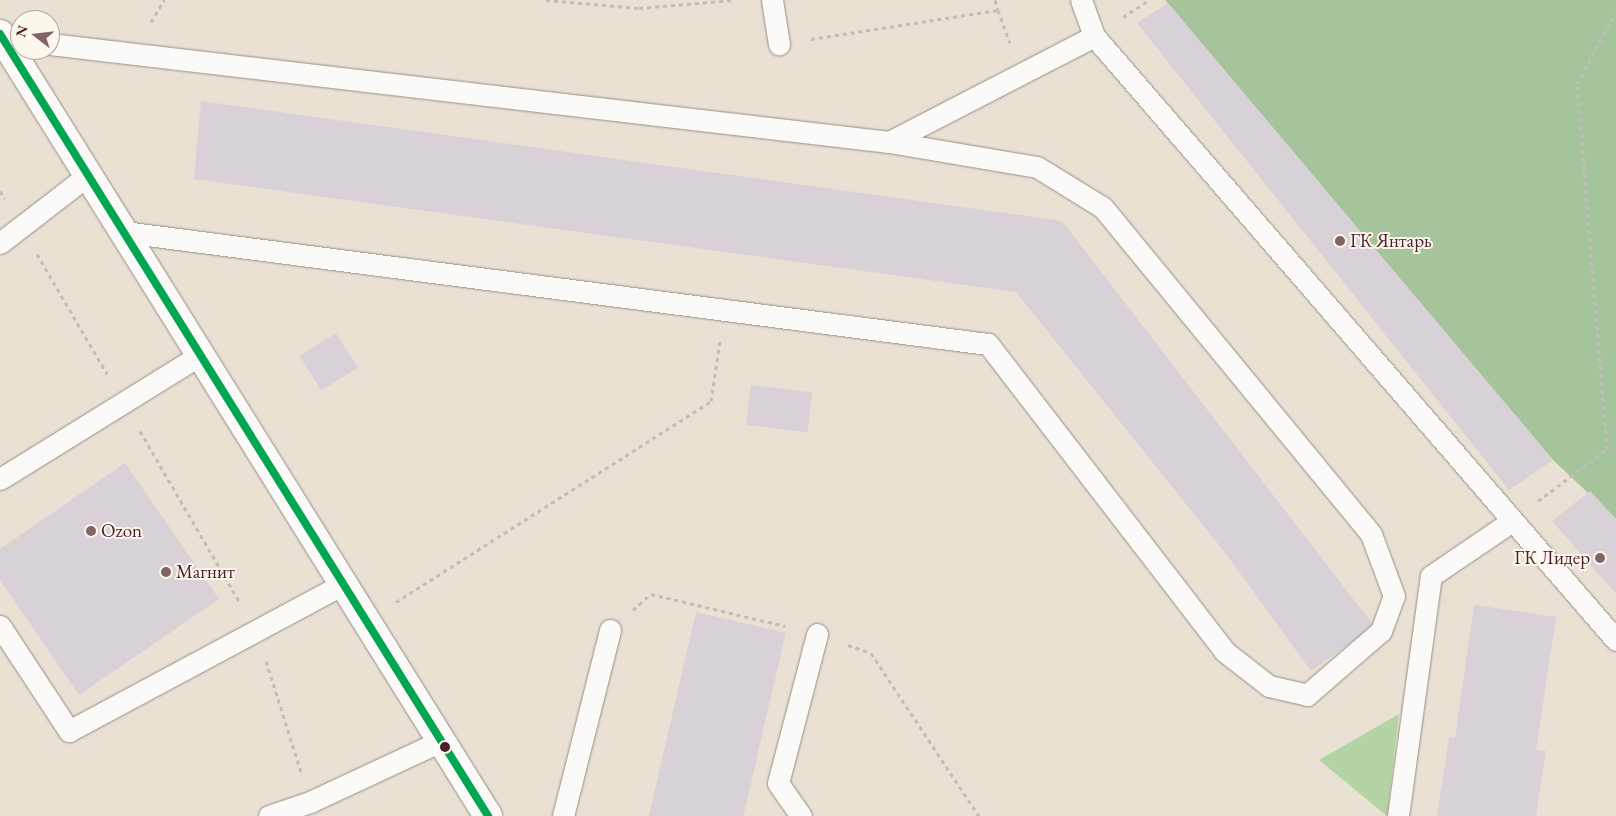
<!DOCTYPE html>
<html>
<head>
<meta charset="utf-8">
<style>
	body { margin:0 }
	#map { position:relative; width:1616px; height:816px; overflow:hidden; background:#e9e1d3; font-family:"EB Garamond",serif }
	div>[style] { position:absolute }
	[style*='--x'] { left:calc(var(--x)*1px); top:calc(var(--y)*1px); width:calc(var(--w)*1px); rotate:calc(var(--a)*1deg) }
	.green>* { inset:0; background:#b5d4a5 }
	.forest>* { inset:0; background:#a6c49b }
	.building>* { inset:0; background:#d8d1d8; transform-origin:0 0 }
	.path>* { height:3px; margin-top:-1.5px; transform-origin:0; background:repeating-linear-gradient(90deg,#c3bcbb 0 4px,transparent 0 8px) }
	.roads { filter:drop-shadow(0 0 1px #998d88) drop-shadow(0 0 1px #998d88) }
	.service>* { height:21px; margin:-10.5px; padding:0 10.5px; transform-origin:10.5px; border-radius:10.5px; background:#fcfaf8 }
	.minor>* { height:28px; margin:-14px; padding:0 14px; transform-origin:14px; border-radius:14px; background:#fcfaf8 }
	.bus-1>* { height:8px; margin:-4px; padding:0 4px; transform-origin:4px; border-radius:4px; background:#00a651 }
	.dots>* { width:14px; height:14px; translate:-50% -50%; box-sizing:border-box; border:2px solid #fbf7ec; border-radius:50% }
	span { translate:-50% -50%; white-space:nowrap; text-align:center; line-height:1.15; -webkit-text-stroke:4px #fbf7ec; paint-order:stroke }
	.poi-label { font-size:19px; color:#4a1f2b }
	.left { translate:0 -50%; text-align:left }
	.right { translate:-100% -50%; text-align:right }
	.north { position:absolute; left:10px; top:10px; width:50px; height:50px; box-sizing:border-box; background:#fbf7ec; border:1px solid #b4a19f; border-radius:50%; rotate:286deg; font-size:14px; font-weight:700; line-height:20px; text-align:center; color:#4a1f2b }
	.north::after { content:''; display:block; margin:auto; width:18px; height:22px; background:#826366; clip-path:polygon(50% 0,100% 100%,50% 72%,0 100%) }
</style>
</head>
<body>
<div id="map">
	<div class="green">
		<i style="clip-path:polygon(1399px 714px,1387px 816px,1319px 760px)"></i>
	</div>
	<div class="forest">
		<i style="clip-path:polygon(1165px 0,1616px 0,1616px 519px,1553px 460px)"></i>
	</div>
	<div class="building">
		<i style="clip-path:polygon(1168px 3px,1553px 460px,1509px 490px,1137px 23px)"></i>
		<i style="clip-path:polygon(201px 101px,1062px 221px,1374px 626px,1311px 671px,1226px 554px,1016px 292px,194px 179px)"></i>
		<i style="left:336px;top:333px;width:41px;height:43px;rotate:58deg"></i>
		<i style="left:751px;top:385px;width:62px;height:40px;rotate:7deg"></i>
		<i style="clip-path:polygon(125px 463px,219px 599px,79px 695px,0 580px,0 549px)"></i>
		<i style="clip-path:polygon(1590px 491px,1616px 519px,1616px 594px,1552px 521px)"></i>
		<i style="clip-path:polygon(1474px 605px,1556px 617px,1536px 750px,1546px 751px,1536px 816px,1437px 816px,1449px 737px,1455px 738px)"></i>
		<i style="left:696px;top:612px;width:92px;height:210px;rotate:13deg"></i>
	</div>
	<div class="path">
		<i style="--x:546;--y:0;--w:93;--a:4.9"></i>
		<i style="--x:639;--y:8;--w:95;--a:-4.8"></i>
		<i style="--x:995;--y:0;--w:10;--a:73"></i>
		<i style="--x:1123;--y:17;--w:31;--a:-33"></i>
		<i style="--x:151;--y:22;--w:26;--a:-59"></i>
		<i style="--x:811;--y:39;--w:189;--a:-8.8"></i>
		<i style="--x:998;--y:10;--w:35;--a:70"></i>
		<i style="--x:0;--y:191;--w:9;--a:58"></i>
		<i style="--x:37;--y:254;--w:139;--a:59.7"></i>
		<i style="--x:140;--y:431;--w:199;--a:59.8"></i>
		<i style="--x:1538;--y:501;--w:86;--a:-37"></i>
		<i style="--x:1607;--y:449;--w:366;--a:-94.7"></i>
		<i style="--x:1577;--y:84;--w:82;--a:-61.6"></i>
		<i style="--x:396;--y:602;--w:374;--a:-32.5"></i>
		<i style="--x:711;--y:401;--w:61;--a:-81.5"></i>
		<i style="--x:633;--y:610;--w:24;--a:-42"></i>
		<i style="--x:651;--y:594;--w:138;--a:13.4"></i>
		<i style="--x:848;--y:645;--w:24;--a:19"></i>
		<i style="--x:871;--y:653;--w:196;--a:56.5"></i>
		<i style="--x:266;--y:661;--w:116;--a:72.5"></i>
	</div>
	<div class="roads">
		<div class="service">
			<i style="--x:772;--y:0;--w:45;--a:81"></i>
			<i style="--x:1081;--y:0;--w:38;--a:70"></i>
			<i style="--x:1094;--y:36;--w:798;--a:49.17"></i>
			<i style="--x:50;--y:44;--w:845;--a:6.66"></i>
			<i style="--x:889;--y:142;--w:231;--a:-27.3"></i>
			<i style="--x:124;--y:232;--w:871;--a:7.39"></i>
			<i style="--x:988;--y:344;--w:387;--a:52.4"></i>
			<i style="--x:1224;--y:651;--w:57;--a:37.9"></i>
			<i style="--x:1269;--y:686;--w:39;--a:13"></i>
			<i style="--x:1307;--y:695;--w:98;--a:-40.9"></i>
			<i style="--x:1381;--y:631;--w:37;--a:-70"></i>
			<i style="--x:1394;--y:596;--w:66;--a:-110.4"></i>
			<i style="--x:1371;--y:534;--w:423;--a:-129.4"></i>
			<i style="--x:1102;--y:207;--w:76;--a:-148.4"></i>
			<i style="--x:1037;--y:167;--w:150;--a:-170.4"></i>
			<i style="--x:0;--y:243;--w:111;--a:-37.7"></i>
			<i style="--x:0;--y:479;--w:235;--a:-31.8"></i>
			<i style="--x:0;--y:626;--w:126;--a:56.7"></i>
			<i style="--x:69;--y:731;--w:311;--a:-28.2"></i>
			<i style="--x:269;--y:816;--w:43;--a:-18.9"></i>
			<i style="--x:310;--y:802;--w:145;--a:-25"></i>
			<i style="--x:563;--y:816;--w:192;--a:-75.8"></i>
			<i style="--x:801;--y:816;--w:40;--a:-124.9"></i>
			<i style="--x:778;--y:783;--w:154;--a:-75.3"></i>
			<i style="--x:1398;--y:816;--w:242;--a:-82.2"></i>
			<i style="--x:1431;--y:576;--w:98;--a:-34.2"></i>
		</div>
		<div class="minor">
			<i style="--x:0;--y:34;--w:922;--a:58.03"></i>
		</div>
	</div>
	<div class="bus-1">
		<i style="--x:0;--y:34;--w:922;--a:58.03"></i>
	</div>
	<div class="dots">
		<i style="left:1340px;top:241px;background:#826366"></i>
		<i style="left:91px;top:531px;background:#826366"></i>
		<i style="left:1600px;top:558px;background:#826366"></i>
		<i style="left:166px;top:572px;background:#826366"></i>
		<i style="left:445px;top:747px;background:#4a1f2b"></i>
	</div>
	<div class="poi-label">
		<span class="left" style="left:1350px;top:241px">ГК Янтарь</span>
		<span class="left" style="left:101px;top:531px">Ozon</span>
		<span class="right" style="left:1590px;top:558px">ГК Лидер</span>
		<span class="left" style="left:176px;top:572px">Магнит</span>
	</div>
	<div class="north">N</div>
</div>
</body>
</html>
